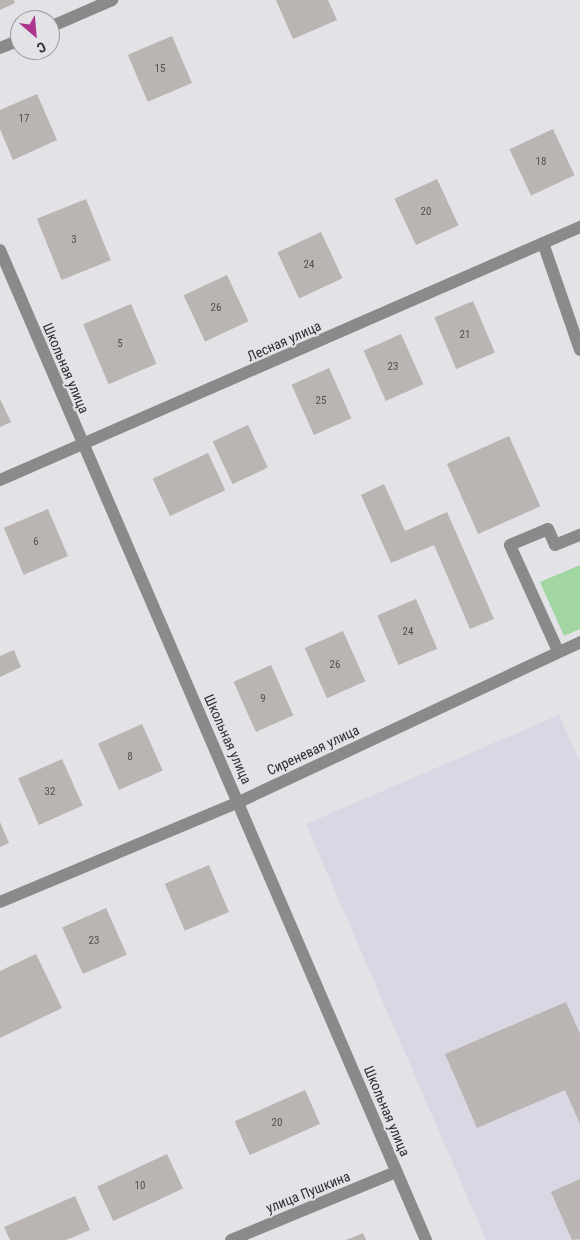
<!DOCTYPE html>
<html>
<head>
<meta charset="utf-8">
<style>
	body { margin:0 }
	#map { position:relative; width:580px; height:1240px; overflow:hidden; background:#e3e2e7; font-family:"Roboto Condensed",sans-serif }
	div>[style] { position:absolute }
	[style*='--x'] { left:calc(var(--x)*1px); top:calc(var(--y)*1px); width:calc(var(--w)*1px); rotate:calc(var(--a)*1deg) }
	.built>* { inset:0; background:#d8d7e3 }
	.green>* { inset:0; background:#a1d5a1 }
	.building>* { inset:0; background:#bab4b2; transform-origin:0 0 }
	.minor>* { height:12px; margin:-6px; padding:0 6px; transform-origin:6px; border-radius:6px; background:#8b8989 }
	span { translate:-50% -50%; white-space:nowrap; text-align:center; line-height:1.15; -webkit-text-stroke:4px #e3e2e7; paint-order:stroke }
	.number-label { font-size:11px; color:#525051 }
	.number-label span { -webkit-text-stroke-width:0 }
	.street-label { font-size:14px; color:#2f2f31 }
	.north { position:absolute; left:10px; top:10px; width:50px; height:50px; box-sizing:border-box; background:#e3e2e7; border:1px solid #9b9a9e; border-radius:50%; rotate:153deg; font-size:14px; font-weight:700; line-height:20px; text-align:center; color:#2f2f31 }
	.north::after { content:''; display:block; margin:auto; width:18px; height:22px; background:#ac368e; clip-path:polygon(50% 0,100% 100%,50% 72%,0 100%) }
</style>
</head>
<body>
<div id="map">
	<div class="built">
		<i style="clip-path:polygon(559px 715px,580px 763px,580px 1240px,486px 1240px,306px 824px)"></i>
	</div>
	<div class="green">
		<i style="clip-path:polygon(580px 565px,580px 629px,564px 636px,540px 582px)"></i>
	</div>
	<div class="building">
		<i style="clip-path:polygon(0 0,14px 0,15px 3px,0 10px)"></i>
		<i style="clip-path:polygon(276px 0,328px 0,337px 20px,293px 39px)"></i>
		<i style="left:172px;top:36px;width:51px;height:48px;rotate:67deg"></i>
		<i style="clip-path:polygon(37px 94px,57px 140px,13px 160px,0 129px,0 110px)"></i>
		<i style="left:553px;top:129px;width:51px;height:48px;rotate:65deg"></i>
		<i style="left:437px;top:179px;width:51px;height:47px;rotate:65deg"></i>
		<i style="left:86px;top:199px;width:66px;height:53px;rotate:68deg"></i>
		<i style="left:321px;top:232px;width:51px;height:48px;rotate:65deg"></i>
		<i style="left:227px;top:275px;width:51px;height:48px;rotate:65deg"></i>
		<i style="left:473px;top:301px;width:56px;height:42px;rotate:67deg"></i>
		<i style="left:131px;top:304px;width:65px;height:52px;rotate:67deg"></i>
		<i style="left:401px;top:334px;width:55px;height:41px;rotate:66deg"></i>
		<i style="left:329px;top:368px;width:55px;height:41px;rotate:66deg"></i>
		<i style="clip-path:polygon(0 399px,11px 422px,0 427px)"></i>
		<i style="left:248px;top:425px;width:47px;height:39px;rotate:65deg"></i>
		<i style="left:509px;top:436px;width:77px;height:68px;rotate:66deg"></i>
		<i style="left:208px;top:453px;width:41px;height:61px;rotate:65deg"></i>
		<i style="clip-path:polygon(384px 484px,405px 531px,447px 512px,494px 619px,470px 629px,434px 545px,391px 563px,361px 495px)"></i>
		<i style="left:48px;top:509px;width:51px;height:48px;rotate:67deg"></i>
		<i style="left:416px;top:599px;width:54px;height:42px;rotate:67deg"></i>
		<i style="left:343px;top:631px;width:55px;height:42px;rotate:66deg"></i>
		<i style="clip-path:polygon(14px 650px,21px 667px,0 677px,0 656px)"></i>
		<i style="left:271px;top:665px;width:55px;height:41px;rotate:66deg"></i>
		<i style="left:142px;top:724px;width:51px;height:48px;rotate:66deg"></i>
		<i style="left:62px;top:759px;width:51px;height:48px;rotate:66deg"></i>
		<i style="clip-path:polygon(0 822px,9px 843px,0 847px)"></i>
		<i style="left:209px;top:865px;width:51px;height:48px;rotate:67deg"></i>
		<i style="left:106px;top:908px;width:51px;height:48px;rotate:66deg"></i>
		<i style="clip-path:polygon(36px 954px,62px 1008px,0 1038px,0 971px)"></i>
		<i style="clip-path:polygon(566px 1002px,580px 1034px,580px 1124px,565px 1090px,477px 1128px,445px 1054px)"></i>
		<i style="left:305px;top:1090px;width:37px;height:77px;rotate:66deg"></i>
		<i style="left:167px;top:1154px;width:38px;height:77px;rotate:65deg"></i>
		<i style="clip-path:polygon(580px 1179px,580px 1239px,572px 1240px,551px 1192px)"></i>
		<i style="clip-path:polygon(75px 1196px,90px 1230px,66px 1240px,10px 1240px,4px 1227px)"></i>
		<i style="clip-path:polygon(363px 1233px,366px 1240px,346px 1240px)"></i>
	</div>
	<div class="minor">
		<i style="--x:50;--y:27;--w:68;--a:-23.5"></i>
		<i style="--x:0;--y:48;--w:22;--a:-22"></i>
		<i style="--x:543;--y:243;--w:113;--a:70.9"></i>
		<i style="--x:0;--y:250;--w:1078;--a:66.72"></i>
		<i style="--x:0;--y:480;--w:633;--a:-23.57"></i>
		<i style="--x:558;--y:651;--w:116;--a:-114.4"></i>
		<i style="--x:510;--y:545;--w:41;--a:-22.8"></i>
		<i style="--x:548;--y:529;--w:17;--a:66"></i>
		<i style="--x:555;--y:545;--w:27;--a:-22"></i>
		<i style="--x:0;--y:902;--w:259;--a:-22.7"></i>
		<i style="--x:239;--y:802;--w:377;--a:-25.1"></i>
		<i style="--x:231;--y:1240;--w:178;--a:-22.4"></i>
	</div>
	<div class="number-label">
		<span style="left:160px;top:69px">15</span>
		<span style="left:24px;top:119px">17</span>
		<span style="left:541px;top:162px">18</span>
		<span style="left:426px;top:212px">20</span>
		<span style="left:74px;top:240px">3</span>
		<span style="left:309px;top:265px">24</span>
		<span style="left:216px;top:308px">26</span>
		<span style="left:465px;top:335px">21</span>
		<span style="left:120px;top:344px">5</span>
		<span style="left:393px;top:367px">23</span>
		<span style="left:321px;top:401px">25</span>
		<span style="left:36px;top:542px">6</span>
		<span style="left:408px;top:632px">24</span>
		<span style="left:335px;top:665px">26</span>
		<span style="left:263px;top:699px">9</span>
		<span style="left:130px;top:757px">8</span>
		<span style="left:50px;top:792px">32</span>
		<span style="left:94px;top:941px">23</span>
		<span style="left:277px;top:1123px">20</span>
		<span style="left:140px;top:1186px">10</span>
	</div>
	<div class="street-label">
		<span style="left:284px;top:341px;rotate:-24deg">Лесная улица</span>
		<span style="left:66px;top:368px;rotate:67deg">Школьная улица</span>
		<span style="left:228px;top:739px;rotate:66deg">Школьная улица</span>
		<span style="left:313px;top:750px;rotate:-25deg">Сиреневая улица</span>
		<span style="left:387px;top:1111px;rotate:67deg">Школьная улица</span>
		<span style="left:308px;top:1192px;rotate:-22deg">улица Пушкина</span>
	</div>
	<div class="north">С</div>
</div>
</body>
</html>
